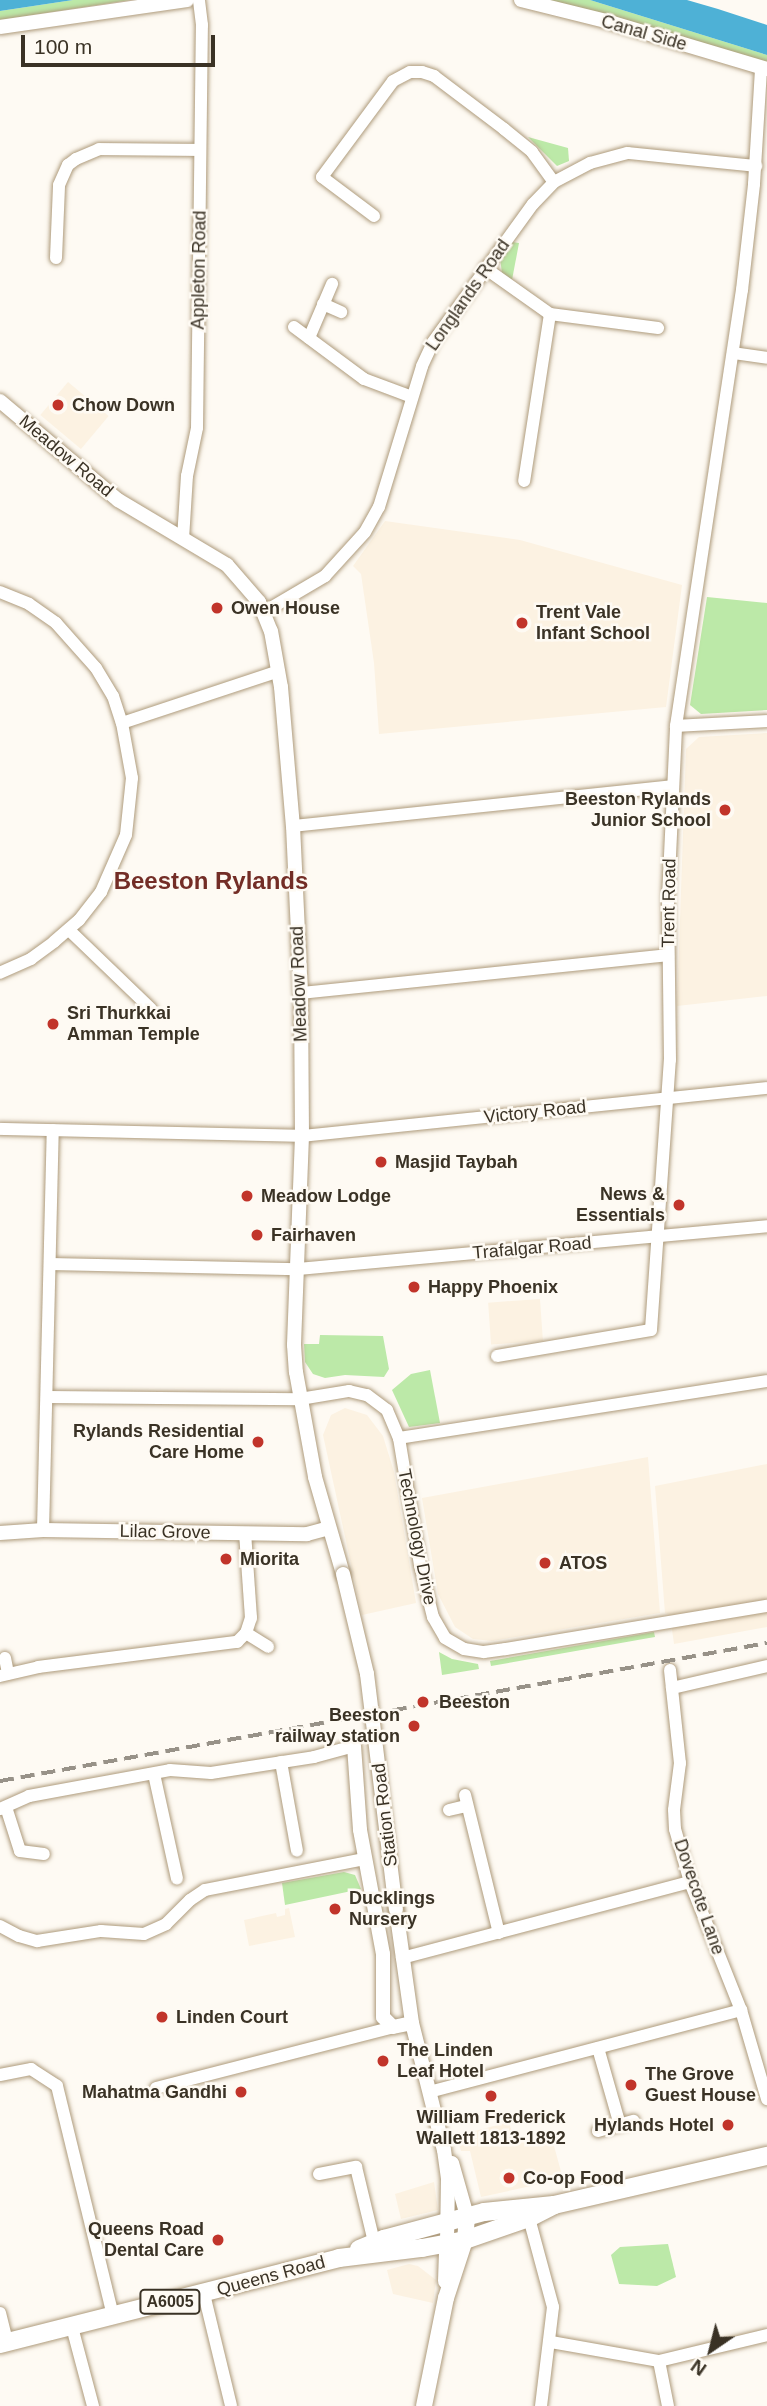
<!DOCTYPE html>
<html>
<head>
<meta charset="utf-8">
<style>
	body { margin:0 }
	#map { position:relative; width:767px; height:2406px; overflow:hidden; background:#fefaf3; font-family:Arial,sans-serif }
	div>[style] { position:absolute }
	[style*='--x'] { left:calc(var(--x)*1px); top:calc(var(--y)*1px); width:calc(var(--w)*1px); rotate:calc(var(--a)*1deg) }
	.built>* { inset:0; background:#fcf2e2; transform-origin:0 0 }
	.green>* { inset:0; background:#bce9a8 }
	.water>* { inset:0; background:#4eb1d6 }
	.roads { filter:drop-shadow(0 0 2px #ae9b7c) drop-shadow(0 0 2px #ae9b7c) }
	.minor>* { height:12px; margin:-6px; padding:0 6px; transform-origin:6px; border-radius:6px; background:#fff }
	.tertiary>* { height:14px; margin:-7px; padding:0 7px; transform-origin:7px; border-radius:7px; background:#fff }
	.secondary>* { height:16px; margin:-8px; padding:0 8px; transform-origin:8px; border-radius:8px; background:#fff }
	.primary>* { height:18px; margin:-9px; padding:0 9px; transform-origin:9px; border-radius:9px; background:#fff }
	.rail>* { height:3.5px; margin-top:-1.75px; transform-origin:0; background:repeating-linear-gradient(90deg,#989288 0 14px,transparent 0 21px) }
	.bridges { filter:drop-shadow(0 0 2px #ae9b7c) drop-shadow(0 0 2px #ae9b7c) }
	.tertiary-bridge>* { height:14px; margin:-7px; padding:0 7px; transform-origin:7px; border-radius:7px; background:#fff }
	.dots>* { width:19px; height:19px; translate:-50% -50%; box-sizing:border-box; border:4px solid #fefaf3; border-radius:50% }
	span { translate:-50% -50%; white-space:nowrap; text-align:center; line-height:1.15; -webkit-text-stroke:5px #fefaf3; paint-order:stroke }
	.shield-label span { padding:2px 5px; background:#fefaf3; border:2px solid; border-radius:5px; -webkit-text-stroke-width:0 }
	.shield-label { font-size:16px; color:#3a3225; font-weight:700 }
	.street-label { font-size:18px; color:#3a3225 }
	.poi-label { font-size:18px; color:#3a3225; font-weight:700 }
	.left { translate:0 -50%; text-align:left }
	.right { translate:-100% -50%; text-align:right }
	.district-label { font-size:24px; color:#732d26; font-weight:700 }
	.north { position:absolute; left:676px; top:2315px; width:70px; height:70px; -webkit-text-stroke:5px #fefaf3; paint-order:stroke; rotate:215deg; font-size:19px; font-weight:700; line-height:28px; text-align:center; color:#3a3225 }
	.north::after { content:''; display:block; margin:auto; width:24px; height:32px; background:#3a3225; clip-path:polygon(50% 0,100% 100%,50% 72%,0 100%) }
	.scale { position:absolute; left:21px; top:35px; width:194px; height:32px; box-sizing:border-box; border:4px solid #3a3225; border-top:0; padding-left:9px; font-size:21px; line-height:24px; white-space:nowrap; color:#3a3225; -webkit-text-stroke:5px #fefaf3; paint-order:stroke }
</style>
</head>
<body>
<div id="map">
	<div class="built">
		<i style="left:68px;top:382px;width:53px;height:43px;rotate:40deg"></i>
		<i style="clip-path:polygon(385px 521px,520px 540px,682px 585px,666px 707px,379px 734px,374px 663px,361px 574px,353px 566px)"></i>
		<i style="clip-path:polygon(767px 733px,767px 996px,677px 1006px,686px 749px,699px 737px)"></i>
		<i style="left:540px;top:1299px;width:42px;height:52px;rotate:86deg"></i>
		<i style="clip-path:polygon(345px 1408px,367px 1415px,383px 1436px,394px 1472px,416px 1603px,362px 1615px,323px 1435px,331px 1415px)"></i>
		<i style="clip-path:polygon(648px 1457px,660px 1613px,492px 1641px,473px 1639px,455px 1627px,438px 1594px,422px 1498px)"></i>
		<i style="clip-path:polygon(767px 1464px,767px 1627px,674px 1644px,670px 1615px,665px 1613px,655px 1486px)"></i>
		<i style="clip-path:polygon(289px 1908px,295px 1937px,249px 1946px,244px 1920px,276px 1913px,277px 1917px,285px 1915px,285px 1909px)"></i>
		<i style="clip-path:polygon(509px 2122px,514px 2140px,550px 2131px,563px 2179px,481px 2197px,470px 2151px,461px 2151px,456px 2136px)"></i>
		<i style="clip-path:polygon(434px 2182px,438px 2210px,401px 2219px,395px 2194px)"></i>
		<i style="clip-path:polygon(409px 2264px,418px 2266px,436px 2280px,433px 2303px,393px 2294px,387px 2270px)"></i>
	</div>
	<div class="green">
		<i style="clip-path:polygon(73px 0,130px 0,0 20px,0 11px)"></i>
		<i style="clip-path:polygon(545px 0,590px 0,767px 55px,767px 62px)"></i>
		<i style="clip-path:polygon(528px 137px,568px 148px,569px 161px,557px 166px)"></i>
		<i style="clip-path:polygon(512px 242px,519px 243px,512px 280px,502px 273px,500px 258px)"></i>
		<i style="clip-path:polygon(707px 597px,767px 603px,767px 710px,701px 714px,690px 705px)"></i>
		<i style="clip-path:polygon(320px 1335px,383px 1336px,389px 1369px,384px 1377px,345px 1375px,325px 1378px,313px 1374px,305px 1362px,304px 1344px,319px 1344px)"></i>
		<i style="clip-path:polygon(430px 1370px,440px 1423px,409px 1427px,392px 1390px,411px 1374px)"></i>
		<i style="clip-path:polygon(654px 1632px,655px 1637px,649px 1638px,491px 1666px,490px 1661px)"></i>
		<i style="clip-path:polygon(439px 1652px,452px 1659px,478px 1664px,479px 1669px,442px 1675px)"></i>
		<i style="clip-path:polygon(344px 1872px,355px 1875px,361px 1889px,285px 1905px,282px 1883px)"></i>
		<i style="clip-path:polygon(668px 2244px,676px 2277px,657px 2286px,619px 2284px,611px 2255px,620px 2247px)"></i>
	</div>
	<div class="water">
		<i style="clip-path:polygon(0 0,73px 0,0 11px)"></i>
		<i style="clip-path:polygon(590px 0,687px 0,718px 9px,767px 25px,767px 55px)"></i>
	</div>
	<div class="roads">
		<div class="minor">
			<i style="--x:374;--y:216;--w:65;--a:-143.1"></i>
			<i style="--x:322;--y:177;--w:119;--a:-53.5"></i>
			<i style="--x:393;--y:81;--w:19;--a:-28"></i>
			<i style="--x:410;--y:72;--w:12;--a:0"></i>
			<i style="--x:422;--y:72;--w:13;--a:18"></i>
			<i style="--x:434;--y:76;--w:88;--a:37.1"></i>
			<i style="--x:504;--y:129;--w:36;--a:39"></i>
			<i style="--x:532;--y:152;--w:37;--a:54"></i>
			<i style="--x:56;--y:258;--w:73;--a:-87.6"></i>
			<i style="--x:59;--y:185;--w:22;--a:-66"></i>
			<i style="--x:68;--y:165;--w:10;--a:-37"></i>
			<i style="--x:76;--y:159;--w:25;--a:-23"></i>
			<i style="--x:99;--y:149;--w:101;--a:0.6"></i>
			<i style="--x:485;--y:268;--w:80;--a:35.3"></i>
			<i style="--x:550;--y:314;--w:169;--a:98.8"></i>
			<i style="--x:323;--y:304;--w:20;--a:24"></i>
			<i style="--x:550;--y:314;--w:109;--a:7.4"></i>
			<i style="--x:294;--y:327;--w:87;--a:36.6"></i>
			<i style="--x:364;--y:379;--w:51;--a:20.6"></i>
			<i style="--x:309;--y:338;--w:59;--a:-66.9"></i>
			<i style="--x:733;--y:353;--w:34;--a:8"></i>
			<i style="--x:183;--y:539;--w:63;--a:-86.4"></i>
			<i style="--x:187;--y:476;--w:49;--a:-78.2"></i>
			<i style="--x:197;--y:428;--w:403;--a:-89.3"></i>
			<i style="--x:202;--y:25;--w:25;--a:-97"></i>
			<i style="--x:0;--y:592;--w:31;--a:22"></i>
			<i style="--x:29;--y:604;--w:33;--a:35"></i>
			<i style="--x:56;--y:623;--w:60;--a:48.4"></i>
			<i style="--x:96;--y:668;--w:33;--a:59"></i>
			<i style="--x:113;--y:696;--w:28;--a:72"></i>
			<i style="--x:122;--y:723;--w:56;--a:79.7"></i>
			<i style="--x:132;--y:778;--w:57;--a:96"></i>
			<i style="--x:126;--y:835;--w:62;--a:113.7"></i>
			<i style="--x:101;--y:892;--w:36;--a:128"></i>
			<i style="--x:79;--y:920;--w:33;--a:139"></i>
			<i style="--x:54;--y:942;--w:29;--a:144"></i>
			<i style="--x:31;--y:959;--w:34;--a:156"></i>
			<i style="--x:264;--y:612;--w:71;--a:-30.5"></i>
			<i style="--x:325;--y:576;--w:59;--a:-47.7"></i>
			<i style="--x:365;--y:532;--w:29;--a:-61"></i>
			<i style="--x:379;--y:507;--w:147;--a:-73"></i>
			<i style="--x:422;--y:366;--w:26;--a:-65"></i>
			<i style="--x:433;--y:342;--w:170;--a:-54.1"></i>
			<i style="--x:533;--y:204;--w:30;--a:-46"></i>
			<i style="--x:554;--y:182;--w:41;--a:-27.8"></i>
			<i style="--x:590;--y:163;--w:39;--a:-15"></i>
			<i style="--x:628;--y:153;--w:129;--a:5.8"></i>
			<i style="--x:122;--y:723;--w:165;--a:-18.3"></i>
			<i style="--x:676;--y:726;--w:91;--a:-3.1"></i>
			<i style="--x:293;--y:826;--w:382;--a:-6"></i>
			<i style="--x:69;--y:930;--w:114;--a:43.9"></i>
			<i style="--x:301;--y:993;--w:369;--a:-5.9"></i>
			<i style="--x:0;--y:1129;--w:302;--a:1.3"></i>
			<i style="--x:302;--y:1136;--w:467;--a:-5.9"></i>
			<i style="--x:50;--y:1264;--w:248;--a:1.2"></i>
			<i style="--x:298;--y:1269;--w:471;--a:-5.2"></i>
			<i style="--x:497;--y:1356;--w:156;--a:-9.6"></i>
			<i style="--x:651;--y:1330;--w:271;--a:-86"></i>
			<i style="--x:670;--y:1060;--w:162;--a:-90.7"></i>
			<i style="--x:668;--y:898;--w:172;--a:-87.3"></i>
			<i style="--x:676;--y:726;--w:441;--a:-81.4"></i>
			<i style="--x:742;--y:290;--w:107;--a:-83.5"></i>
			<i style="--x:754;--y:184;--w:116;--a:-86.5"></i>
			<i style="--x:47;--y:1397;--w:253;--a:0.5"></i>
			<i style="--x:300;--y:1399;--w:50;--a:-9.3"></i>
			<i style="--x:349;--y:1391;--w:18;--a:13"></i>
			<i style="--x:367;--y:1395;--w:25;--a:37"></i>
			<i style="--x:387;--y:1410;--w:30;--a:67"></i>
			<i style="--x:399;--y:1438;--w:129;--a:80.6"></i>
			<i style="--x:420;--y:1565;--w:54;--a:76"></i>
			<i style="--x:433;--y:1617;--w:24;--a:60"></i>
			<i style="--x:445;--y:1638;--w:22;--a:30"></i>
			<i style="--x:464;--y:1649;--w:20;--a:9"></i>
			<i style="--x:484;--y:1652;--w:22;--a:-8"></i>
			<i style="--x:506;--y:1649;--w:265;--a:-9.4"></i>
			<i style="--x:399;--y:1438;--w:372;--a:-8.8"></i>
			<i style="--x:43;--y:1530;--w:400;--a:-88.6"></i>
			<i style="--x:246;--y:1633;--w:26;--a:32"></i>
			<i style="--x:5;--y:1658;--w:16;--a:79"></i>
			<i style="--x:670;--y:1670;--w:94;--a:83.9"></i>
			<i style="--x:680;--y:1763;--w:47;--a:97.3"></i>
			<i style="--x:674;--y:1810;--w:19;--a:87"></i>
			<i style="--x:675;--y:1829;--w:55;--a:74.2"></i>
			<i style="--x:690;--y:1882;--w:138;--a:68.3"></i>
			<i style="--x:741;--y:2010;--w:93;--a:73.7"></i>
			<i style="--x:0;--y:1676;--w:39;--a:-13"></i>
			<i style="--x:38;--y:1667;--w:201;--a:-7.2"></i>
			<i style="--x:237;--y:1642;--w:13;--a:-45"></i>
			<i style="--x:246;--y:1633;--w:16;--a:-72"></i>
			<i style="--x:251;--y:1618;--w:85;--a:-94"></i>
			<i style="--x:672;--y:1688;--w:98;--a:-13"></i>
			<i style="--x:281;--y:1762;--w:90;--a:79.8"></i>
			<i style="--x:154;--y:1774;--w:107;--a:77.6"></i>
			<i style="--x:465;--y:1795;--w:142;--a:76.2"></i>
			<i style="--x:6;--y:1807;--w:46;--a:72.3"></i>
			<i style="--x:20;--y:1851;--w:24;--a:7"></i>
			<i style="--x:0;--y:1809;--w:32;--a:-24"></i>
			<i style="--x:29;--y:1796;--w:143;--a:-10.4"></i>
			<i style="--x:170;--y:1770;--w:41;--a:4.2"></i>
			<i style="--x:211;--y:1773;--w:104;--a:-8.8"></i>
			<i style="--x:314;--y:1757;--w:41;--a:-15.4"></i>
			<i style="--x:449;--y:1810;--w:18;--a:-13"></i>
			<i style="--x:0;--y:1926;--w:21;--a:28"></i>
			<i style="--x:19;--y:1936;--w:19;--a:16"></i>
			<i style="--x:37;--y:1941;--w:65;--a:-8.9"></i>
			<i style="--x:101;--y:1931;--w:43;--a:4"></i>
			<i style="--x:144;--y:1934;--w:24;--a:-24"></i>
			<i style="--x:166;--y:1924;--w:34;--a:-45"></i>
			<i style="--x:190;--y:1900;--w:18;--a:-34"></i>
			<i style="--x:205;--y:1890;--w:163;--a:-11"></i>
			<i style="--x:402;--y:1958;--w:298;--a:-14.8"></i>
			<i style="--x:598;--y:2048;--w:80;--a:74.1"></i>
			<i style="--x:0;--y:2075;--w:32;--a:-11"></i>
			<i style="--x:31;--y:2069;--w:31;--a:33"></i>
			<i style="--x:57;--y:2086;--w:237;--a:76.3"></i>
			<i style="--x:156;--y:2088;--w:245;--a:-14.4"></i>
			<i style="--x:429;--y:2092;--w:323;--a:-14.7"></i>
			<i style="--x:598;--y:2131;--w:37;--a:-16"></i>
			<i style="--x:319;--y:2174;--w:38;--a:-11"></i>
			<i style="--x:356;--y:2167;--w:77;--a:76.5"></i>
			<i style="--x:529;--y:2218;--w:92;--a:74.9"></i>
			<i style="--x:553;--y:2307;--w:100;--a:96.9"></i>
			<i style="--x:204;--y:2294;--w:115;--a:76.4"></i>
			<i style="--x:0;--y:2313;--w:30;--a:76"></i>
			<i style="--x:72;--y:2327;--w:82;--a:75.1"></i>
			<i style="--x:551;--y:2342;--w:110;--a:10"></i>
			<i style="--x:659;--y:2361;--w:111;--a:-13.5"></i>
			<i style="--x:659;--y:2361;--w:46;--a:78.7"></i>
		</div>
		<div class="tertiary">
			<i style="--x:521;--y:0;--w:88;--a:13.9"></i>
			<i style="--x:606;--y:21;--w:168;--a:16.6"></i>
			<i style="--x:0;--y:27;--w:189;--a:-8.2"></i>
			<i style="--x:0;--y:401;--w:154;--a:40"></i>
			<i style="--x:118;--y:500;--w:127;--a:30.8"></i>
			<i style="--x:227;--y:565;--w:49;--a:49.1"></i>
			<i style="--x:259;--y:602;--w:31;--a:68"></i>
			<i style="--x:271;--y:631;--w:57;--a:79.9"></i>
			<i style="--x:281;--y:687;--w:140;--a:85.1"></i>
			<i style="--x:293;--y:826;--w:167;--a:87.3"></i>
			<i style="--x:301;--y:993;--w:143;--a:89.6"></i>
			<i style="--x:302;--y:1136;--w:209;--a:92.2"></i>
			<i style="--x:294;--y:1345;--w:27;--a:86"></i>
			<i style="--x:296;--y:1372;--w:107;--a:79.7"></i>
			<i style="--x:315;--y:1477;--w:101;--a:73.9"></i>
			<i style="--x:0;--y:1533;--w:43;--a:-4"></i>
			<i style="--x:43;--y:1530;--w:264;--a:0.9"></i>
			<i style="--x:307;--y:1534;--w:23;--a:-15"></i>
			<i style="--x:354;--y:1746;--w:84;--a:85.9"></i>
			<i style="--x:360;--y:1830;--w:126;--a:79.5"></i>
			<i style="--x:383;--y:1954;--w:63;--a:90"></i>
			<i style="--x:383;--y:2017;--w:14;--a:45"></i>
			<i style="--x:393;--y:2027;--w:19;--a:-12"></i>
			<i style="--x:396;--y:1909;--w:115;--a:82"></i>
			<i style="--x:412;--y:2023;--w:131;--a:75.9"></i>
			<i style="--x:444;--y:2150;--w:29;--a:82"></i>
			<i style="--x:448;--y:2179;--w:65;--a:90.9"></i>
			<i style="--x:452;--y:2163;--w:55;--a:74.2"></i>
		</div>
		<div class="secondary">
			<i style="--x:446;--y:2281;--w:37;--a:-88"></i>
			<i style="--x:424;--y:2406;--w:110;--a:-78.5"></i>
			<i style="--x:446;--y:2298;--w:61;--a:-71.9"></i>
			<i style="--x:465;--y:2240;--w:24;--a:-85"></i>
		</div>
		<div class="primary">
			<i style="--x:359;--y:2249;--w:27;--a:-22"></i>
			<i style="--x:384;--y:2239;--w:104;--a:-15.1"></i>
			<i style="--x:484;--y:2212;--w:70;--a:-5.7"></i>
			<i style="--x:554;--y:2205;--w:219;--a:-13"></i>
			<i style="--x:0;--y:2344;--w:350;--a:-14.2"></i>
			<i style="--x:339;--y:2258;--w:84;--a:-6.9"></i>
			<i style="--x:422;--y:2248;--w:44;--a:-10.5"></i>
			<i style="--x:465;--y:2240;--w:68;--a:-19"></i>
			<i style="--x:529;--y:2218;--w:28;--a:-27"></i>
		</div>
	</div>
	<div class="rail">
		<i style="--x:0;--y:1781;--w:779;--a:-10.2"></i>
	</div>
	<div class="bridges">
		<div class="tertiary-bridge">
			<i style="--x:343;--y:1574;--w:103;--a:76.5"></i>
			<i style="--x:367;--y:1674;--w:237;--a:83"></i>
		</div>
	</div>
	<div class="dots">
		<i style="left:58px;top:405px;background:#c1342a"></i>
		<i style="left:217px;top:608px;background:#c1342a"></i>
		<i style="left:522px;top:623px;background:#c1342a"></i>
		<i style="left:725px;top:810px;background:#c1342a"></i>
		<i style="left:53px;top:1024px;background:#c1342a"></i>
		<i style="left:381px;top:1162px;background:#c1342a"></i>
		<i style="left:247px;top:1196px;background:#c1342a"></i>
		<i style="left:679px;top:1205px;background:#c1342a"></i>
		<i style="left:257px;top:1235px;background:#c1342a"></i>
		<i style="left:414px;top:1287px;background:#c1342a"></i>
		<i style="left:258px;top:1442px;background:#c1342a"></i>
		<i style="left:226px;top:1559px;background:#c1342a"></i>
		<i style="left:545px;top:1563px;background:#c1342a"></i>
		<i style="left:423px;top:1702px;background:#c1342a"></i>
		<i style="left:414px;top:1726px;background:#c1342a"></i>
		<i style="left:335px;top:1909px;background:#c1342a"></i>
		<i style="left:162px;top:2017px;background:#c1342a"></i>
		<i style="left:383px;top:2061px;background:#c1342a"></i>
		<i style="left:631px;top:2085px;background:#c1342a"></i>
		<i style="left:241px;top:2092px;background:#c1342a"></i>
		<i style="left:491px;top:2096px;background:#c1342a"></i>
		<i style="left:728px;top:2125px;background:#c1342a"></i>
		<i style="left:509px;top:2178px;background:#c1342a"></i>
		<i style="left:218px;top:2240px;background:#c1342a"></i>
	</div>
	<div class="shield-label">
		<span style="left:170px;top:2302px">A6005</span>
	</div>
	<div class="street-label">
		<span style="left:644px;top:33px;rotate:16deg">Canal Side</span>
		<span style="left:199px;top:270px;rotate:-89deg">Appleton Road</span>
		<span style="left:468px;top:295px;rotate:-55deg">Longlands Road</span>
		<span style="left:66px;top:456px;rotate:40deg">Meadow Road</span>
		<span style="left:669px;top:903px;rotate:-89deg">Trent Road</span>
		<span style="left:299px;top:984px;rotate:-92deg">Meadow Road</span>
		<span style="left:535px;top:1112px;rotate:-6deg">Victory Road</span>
		<span style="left:532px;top:1248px;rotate:-5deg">Trafalgar Road</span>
		<span style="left:165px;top:1532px;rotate:1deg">Lilac Grove</span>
		<span style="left:417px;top:1537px;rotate:79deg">Technology Drive</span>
		<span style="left:385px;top:1815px;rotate:-97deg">Station Road</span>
		<span style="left:699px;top:1897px;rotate:71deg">Dovecote Lane</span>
		<span style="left:271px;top:2276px;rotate:-15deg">Queens Road</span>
	</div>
	<div class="poi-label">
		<span class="left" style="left:72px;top:405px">Chow Down</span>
		<span class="left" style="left:231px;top:608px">Owen House</span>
		<span class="left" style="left:536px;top:623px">Trent Vale<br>Infant School</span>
		<span class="right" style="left:711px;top:810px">Beeston Rylands<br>Junior School</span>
		<span class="left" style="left:67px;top:1024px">Sri Thurkkai<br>Amman Temple</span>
		<span class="left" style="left:395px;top:1162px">Masjid Taybah</span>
		<span class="right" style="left:665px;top:1205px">News &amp;<br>Essentials</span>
		<span class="left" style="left:261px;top:1196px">Meadow Lodge</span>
		<span class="left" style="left:271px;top:1235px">Fairhaven</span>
		<span class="left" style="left:428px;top:1287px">Happy Phoenix</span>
		<span class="right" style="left:244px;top:1442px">Rylands Residential<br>Care Home</span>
		<span class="left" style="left:240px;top:1559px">Miorita</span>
		<span class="left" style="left:559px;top:1563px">ATOS</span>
		<span class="left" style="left:439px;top:1702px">Beeston</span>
		<span class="right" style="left:400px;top:1726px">Beeston<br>railway station</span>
		<span class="left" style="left:349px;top:1909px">Ducklings<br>Nursery</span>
		<span class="left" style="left:176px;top:2017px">Linden Court</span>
		<span class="left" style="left:397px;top:2061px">The Linden<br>Leaf Hotel</span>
		<span class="left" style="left:645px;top:2085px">The Grove<br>Guest House</span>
		<span class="right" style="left:227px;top:2092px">Mahatma Gandhi</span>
		<span style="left:491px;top:2128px">William Frederick<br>Wallett 1813-1892</span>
		<span class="right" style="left:714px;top:2125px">Hylands Hotel</span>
		<span class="left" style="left:523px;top:2178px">Co-op Food</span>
		<span class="right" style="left:204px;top:2240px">Queens Road<br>Dental Care</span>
	</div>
	<div class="district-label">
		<span style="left:211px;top:881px">Beeston Rylands</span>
	</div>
	<div class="north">N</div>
	<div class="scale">100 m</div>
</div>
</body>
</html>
